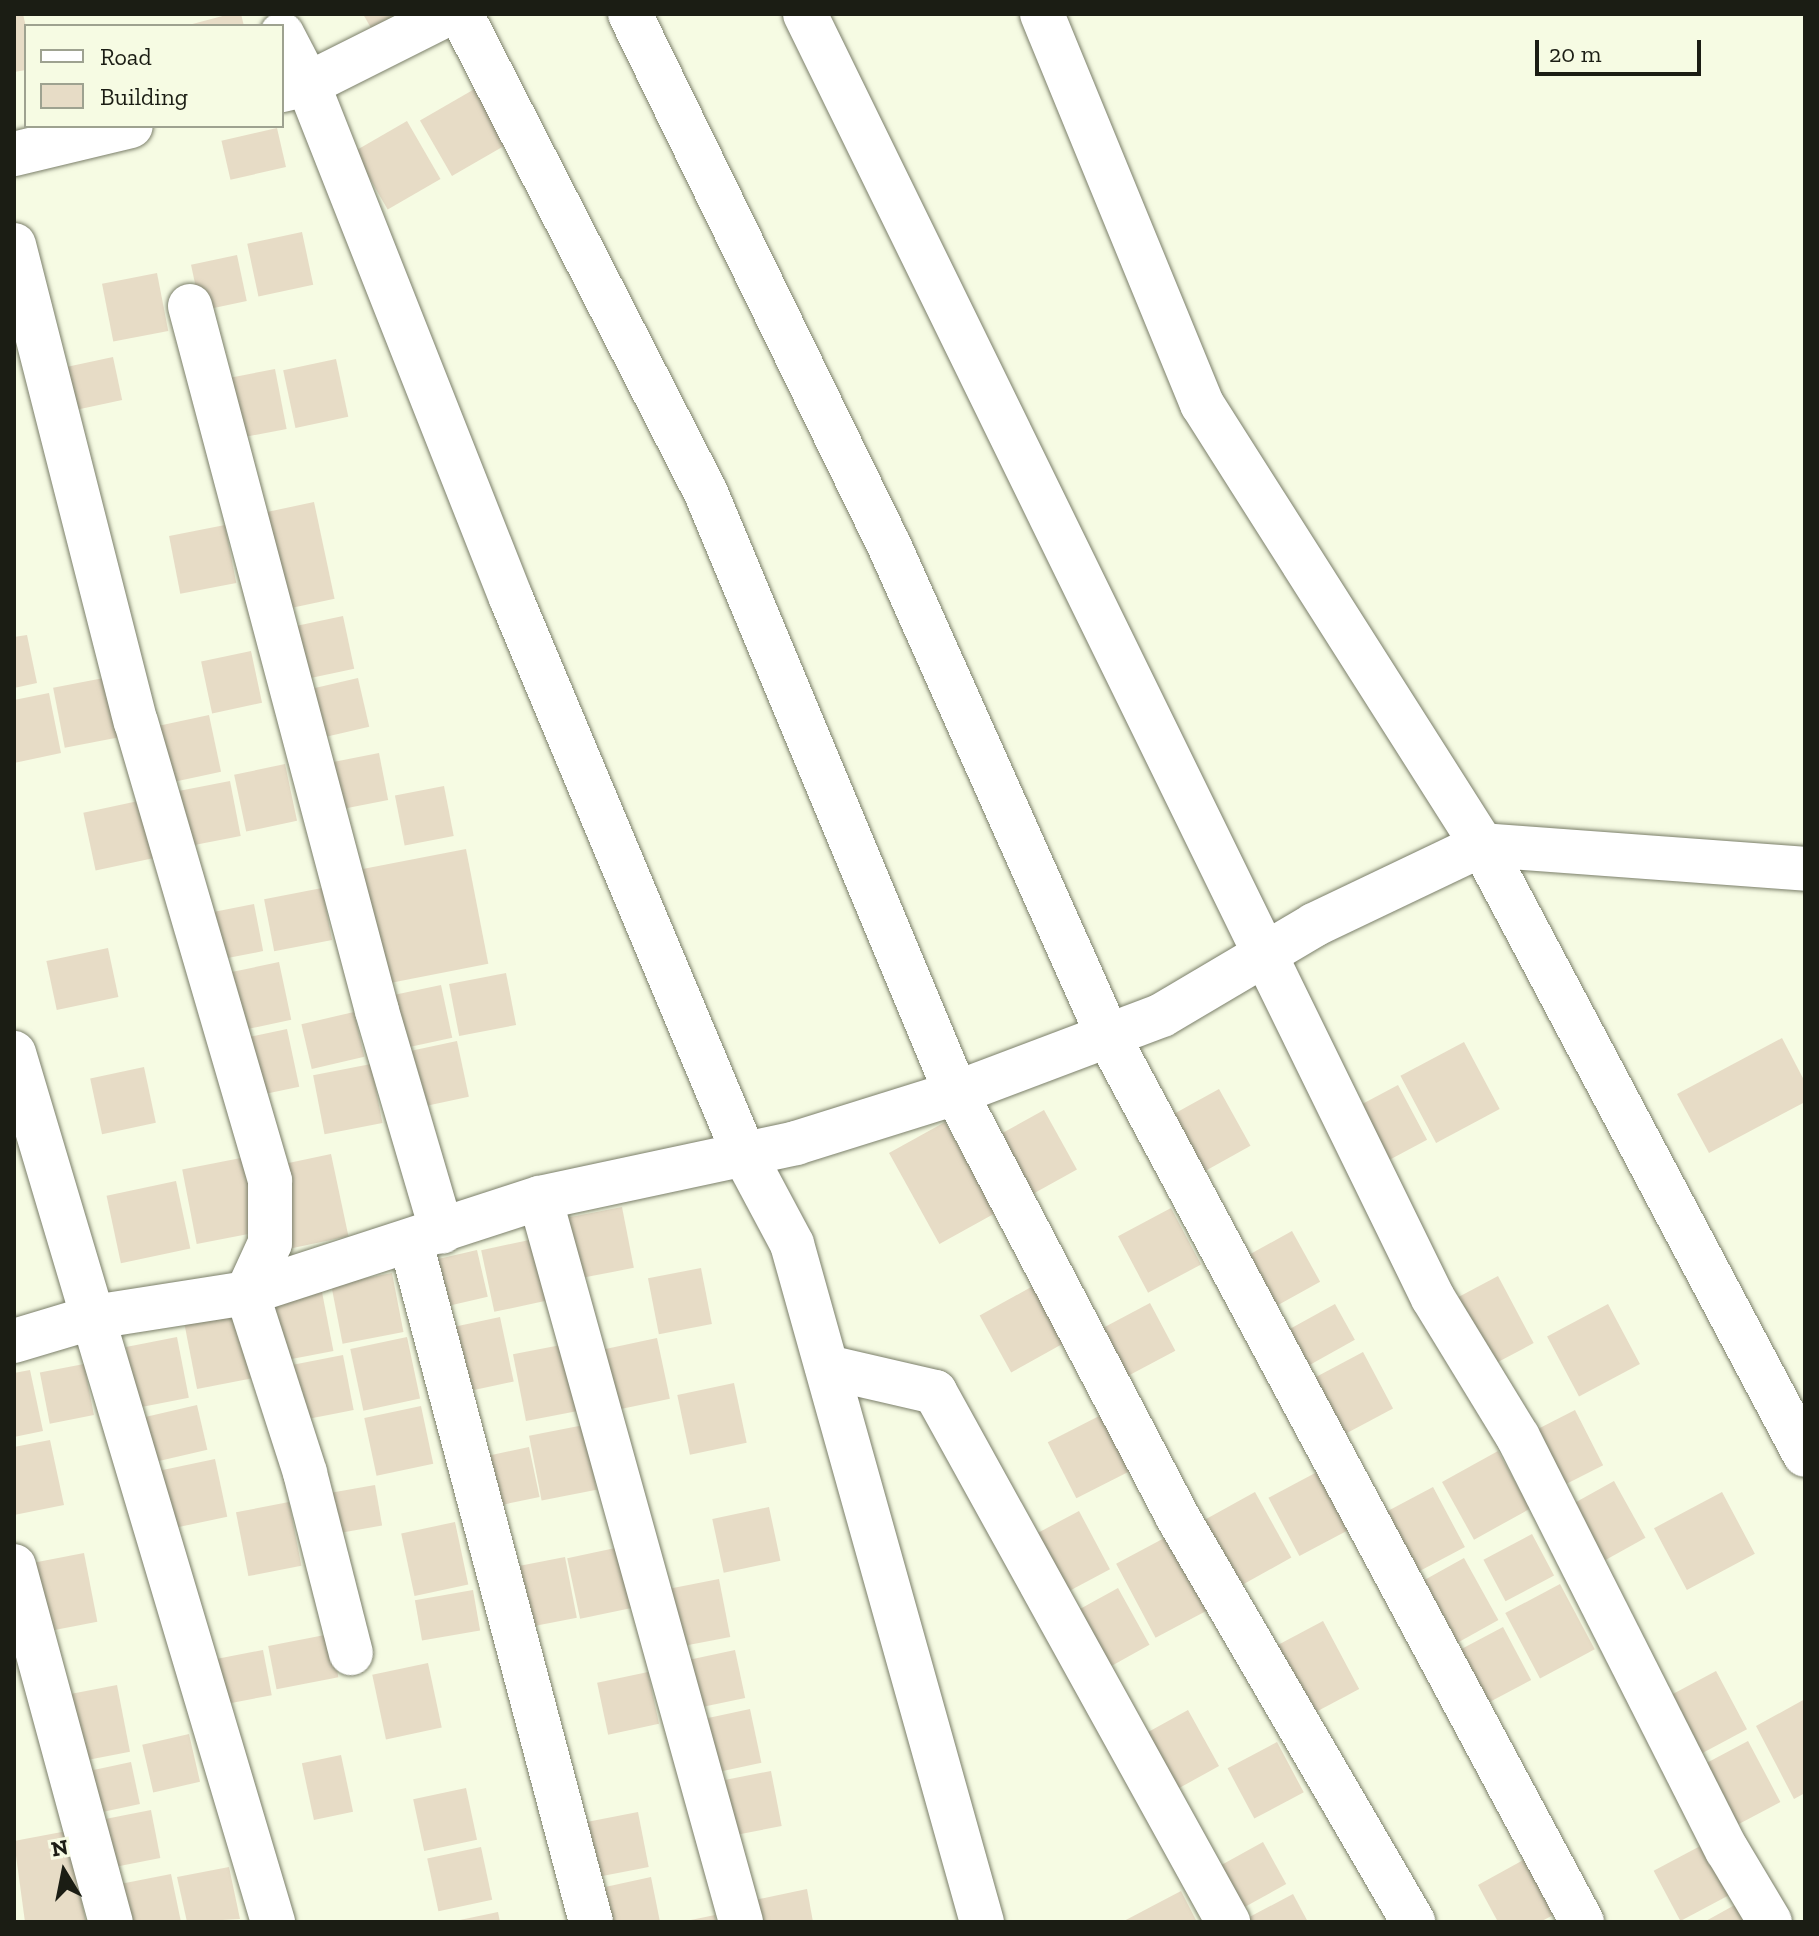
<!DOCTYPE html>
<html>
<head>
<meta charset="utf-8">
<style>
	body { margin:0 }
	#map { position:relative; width:1819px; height:1936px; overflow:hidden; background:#f6fbe3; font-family:"Zilla Slab",serif }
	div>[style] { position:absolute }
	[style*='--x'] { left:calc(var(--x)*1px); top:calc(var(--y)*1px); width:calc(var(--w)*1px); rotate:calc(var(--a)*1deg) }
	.building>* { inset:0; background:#e7dcc6; transform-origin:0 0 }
	.roads { filter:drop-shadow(0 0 2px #7b7f6a) drop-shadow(0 0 2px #7b7f6a) }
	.minor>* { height:44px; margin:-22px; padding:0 22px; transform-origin:22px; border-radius:22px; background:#fff }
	span { translate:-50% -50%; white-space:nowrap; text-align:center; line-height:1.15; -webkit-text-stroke:6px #f6fbe3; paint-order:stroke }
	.frame { position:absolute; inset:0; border:16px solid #1b1d14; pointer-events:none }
	.legend { position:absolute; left:24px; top:24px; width:260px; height:104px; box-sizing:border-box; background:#f6fbe3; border:2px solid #9ea290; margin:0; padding:10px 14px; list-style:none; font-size:24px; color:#1b1d14 }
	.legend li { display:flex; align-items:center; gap:16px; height:40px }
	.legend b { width:40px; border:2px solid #9ea290 }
	.north { position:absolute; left:24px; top:1832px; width:80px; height:80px; -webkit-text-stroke:6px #f6fbe3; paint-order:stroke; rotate:350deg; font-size:22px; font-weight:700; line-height:32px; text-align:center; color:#1b1d14 }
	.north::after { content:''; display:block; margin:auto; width:28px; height:36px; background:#1b1d14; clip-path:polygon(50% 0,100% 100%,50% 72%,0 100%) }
	.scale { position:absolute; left:1535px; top:40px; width:166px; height:36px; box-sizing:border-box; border:4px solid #1b1d14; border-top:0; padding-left:10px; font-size:24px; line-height:28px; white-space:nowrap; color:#1b1d14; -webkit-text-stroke:6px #f6fbe3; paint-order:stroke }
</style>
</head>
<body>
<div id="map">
	<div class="building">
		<i style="clip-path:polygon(14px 14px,23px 14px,26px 27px,26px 70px,14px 72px)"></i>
		<i style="clip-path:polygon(230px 14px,241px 14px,244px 26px,185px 26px)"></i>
		<i style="clip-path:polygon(363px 14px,396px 14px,371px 28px)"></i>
		<i style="left:478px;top:87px;width:64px;height:67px;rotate:60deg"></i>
		<i style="left:407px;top:121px;width:67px;height:61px;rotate:60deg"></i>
		<i style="left:277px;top:128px;width:40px;height:57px;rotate:77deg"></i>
		<i style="left:302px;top:232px;width:54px;height:56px;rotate:78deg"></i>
		<i style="left:237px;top:255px;width:47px;height:47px;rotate:78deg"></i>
		<i style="left:157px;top:273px;width:59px;height:56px;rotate:79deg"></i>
		<i style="left:113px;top:357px;width:44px;height:56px;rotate:78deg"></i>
		<i style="left:336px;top:359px;width:59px;height:54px;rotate:78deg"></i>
		<i style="left:275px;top:369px;width:61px;height:51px;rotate:79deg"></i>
		<i style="left:314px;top:502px;width:99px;height:59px;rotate:78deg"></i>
		<i style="left:225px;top:525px;width:59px;height:57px;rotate:79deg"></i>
		<i style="left:343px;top:616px;width:54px;height:53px;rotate:78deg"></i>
		<i style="clip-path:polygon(27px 635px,37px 683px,14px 688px,14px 637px)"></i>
		<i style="left:251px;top:651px;width:53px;height:51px;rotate:78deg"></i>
		<i style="left:114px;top:676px;width:61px;height:62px;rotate:79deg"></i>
		<i style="left:358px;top:678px;width:50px;height:53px;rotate:77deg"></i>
		<i style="clip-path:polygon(49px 693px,61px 753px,14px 763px,14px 700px)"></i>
		<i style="left:209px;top:715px;width:58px;height:56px;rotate:78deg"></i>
		<i style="left:379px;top:753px;width:48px;height:57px;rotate:79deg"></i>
		<i style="left:285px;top:764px;width:58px;height:52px;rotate:78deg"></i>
		<i style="left:230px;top:781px;width:56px;height:59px;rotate:79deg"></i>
		<i style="left:444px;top:786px;width:51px;height:50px;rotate:79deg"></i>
		<i style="left:143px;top:800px;width:59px;height:61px;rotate:78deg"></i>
		<i style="left:466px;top:849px;width:117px;height:117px;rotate:79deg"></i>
		<i style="left:322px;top:888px;width:53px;height:59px;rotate:79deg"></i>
		<i style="left:254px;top:904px;width:48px;height:48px;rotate:79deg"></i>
		<i style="left:108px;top:948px;width:50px;height:63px;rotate:78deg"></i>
		<i style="left:279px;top:962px;width:59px;height:57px;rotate:78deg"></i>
		<i style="left:506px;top:973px;width:53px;height:58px;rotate:79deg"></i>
		<i style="left:441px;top:985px;width:54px;height:52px;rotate:78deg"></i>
		<i style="left:354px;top:1012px;width:46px;height:54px;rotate:77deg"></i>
		<i style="left:287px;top:1029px;width:59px;height:48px;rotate:78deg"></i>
		<i style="clip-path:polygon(1782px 1038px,1805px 1082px,1805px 1102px,1709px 1153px,1677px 1094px)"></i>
		<i style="left:457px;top:1041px;width:57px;height:49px;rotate:78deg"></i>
		<i style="left:1464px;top:1042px;width:76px;height:72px;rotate:62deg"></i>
		<i style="left:371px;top:1064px;width:60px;height:59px;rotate:79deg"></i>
		<i style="left:144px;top:1067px;width:57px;height:55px;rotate:78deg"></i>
		<i style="left:1398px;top:1085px;width:62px;height:59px;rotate:62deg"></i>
		<i style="left:1219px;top:1089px;width:65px;height:59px;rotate:61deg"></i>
		<i style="left:1044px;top:1110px;width:68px;height:63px;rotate:61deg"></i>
		<i style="left:945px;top:1122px;width:104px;height:64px;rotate:61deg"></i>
		<i style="left:331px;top:1154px;width:84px;height:58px;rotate:78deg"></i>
		<i style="left:246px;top:1157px;width:76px;height:65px;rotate:79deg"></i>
		<i style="left:176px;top:1181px;width:69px;height:71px;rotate:78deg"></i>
		<i style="left:622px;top:1207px;width:62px;height:59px;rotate:79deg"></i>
		<i style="left:1171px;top:1208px;width:64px;height:60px;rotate:62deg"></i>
		<i style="left:1292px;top:1231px;width:58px;height:62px;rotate:61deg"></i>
		<i style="left:534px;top:1239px;width:63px;height:54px;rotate:78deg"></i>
		<i style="left:477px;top:1250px;width:48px;height:51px;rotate:77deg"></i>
		<i style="left:701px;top:1268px;width:57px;height:54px;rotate:79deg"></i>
		<i style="left:392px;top:1273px;width:60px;height:62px;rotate:79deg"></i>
		<i style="left:1498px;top:1276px;width:76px;height:57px;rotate:62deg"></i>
		<i style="left:1033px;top:1286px;width:65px;height:61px;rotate:61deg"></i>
		<i style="left:322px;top:1292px;width:60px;height:56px;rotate:79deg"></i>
		<i style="left:1150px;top:1303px;width:54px;height:55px;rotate:62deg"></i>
		<i style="left:1335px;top:1304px;width:41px;height:61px;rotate:61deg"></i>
		<i style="left:1608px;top:1304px;width:68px;height:69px;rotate:62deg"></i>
		<i style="left:242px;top:1311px;width:68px;height:59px;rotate:79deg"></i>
		<i style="left:500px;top:1317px;width:66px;height:56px;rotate:78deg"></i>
		<i style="left:177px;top:1337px;width:62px;height:52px;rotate:79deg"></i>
		<i style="left:407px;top:1337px;width:63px;height:58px;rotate:78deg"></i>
		<i style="left:657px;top:1338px;width:62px;height:55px;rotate:78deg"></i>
		<i style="left:566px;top:1344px;width:68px;height:54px;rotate:79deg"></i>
		<i style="left:1363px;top:1352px;width:64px;height:66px;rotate:62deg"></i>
		<i style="left:343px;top:1355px;width:56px;height:56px;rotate:79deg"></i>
		<i style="left:84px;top:1364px;width:52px;height:45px;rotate:79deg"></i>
		<i style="clip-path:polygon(30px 1370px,43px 1431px,14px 1437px,14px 1373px)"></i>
		<i style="left:734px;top:1383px;width:61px;height:58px;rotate:78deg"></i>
		<i style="left:197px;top:1405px;width:46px;height:53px;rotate:77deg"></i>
		<i style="left:421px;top:1406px;width:59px;height:58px;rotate:78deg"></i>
		<i style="left:1575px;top:1410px;width:62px;height:57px;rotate:63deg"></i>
		<i style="left:1103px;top:1414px;width:63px;height:62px;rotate:63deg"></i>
		<i style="left:584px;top:1425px;width:66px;height:56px;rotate:79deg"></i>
		<i style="clip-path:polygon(50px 1440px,64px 1505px,14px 1515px,14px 1447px)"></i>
		<i style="left:529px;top:1447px;width:51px;height:50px;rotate:78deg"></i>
		<i style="left:1498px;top:1451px;width:66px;height:64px;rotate:61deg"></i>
		<i style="left:215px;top:1459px;width:59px;height:57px;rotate:78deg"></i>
		<i style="left:1317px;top:1472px;width:66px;height:55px;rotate:62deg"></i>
		<i style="left:1614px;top:1481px;width:65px;height:55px;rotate:61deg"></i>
		<i style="left:375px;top:1485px;width:41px;height:49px;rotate:80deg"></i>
		<i style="left:1433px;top:1487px;width:68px;height:56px;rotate:62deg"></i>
		<i style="left:1255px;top:1492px;width:75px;height:60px;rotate:61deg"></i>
		<i style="left:1722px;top:1492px;width:70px;height:77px;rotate:62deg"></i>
		<i style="left:289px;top:1502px;width:65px;height:54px;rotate:79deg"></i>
		<i style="left:769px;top:1507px;width:55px;height:58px;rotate:78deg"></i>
		<i style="left:1079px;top:1511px;width:66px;height:60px;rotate:62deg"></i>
		<i style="left:455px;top:1522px;width:64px;height:55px;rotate:78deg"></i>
		<i style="left:1532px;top:1534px;width:47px;height:55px;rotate:62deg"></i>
		<i style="left:1170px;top:1535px;width:84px;height:61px;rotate:62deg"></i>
		<i style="left:620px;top:1547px;width:62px;height:54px;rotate:78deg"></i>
		<i style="left:84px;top:1553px;width:70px;height:58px;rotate:79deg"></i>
		<i style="left:565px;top:1557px;width:62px;height:55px;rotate:79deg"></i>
		<i style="left:1464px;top:1558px;width:71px;height:56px;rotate:61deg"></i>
		<i style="left:719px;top:1579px;width:59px;height:56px;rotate:79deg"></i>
		<i style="left:1560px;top:1584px;width:74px;height:62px;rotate:62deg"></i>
		<i style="left:1118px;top:1588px;width:65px;height:59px;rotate:61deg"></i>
		<i style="left:473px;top:1590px;width:41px;height:59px;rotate:80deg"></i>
		<i style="left:1323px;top:1621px;width:77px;height:57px;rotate:62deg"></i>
		<i style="left:1503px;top:1627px;width:60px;height:54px;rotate:62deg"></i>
		<i style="left:330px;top:1634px;width:44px;height:63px;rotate:79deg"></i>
		<i style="left:263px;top:1650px;width:46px;height:53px;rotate:79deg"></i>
		<i style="left:735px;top:1650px;width:49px;height:55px;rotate:78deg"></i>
		<i style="left:428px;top:1663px;width:66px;height:57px;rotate:78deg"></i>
		<i style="left:1716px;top:1671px;width:66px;height:61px;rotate:62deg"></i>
		<i style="left:648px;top:1672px;width:53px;height:52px;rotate:78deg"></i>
		<i style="left:117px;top:1685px;width:68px;height:54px;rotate:79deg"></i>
		<i style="clip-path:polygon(1805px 1699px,1805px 1793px,1794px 1799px,1756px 1726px)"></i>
		<i style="left:750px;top:1709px;width:55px;height:50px;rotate:78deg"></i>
		<i style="left:1188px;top:1710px;width:64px;height:62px;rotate:61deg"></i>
		<i style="left:189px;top:1734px;width:49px;height:48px;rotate:77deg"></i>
		<i style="left:1748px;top:1741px;width:69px;height:55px;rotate:62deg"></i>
		<i style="left:1277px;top:1742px;width:57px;height:56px;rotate:62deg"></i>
		<i style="left:341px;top:1755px;width:58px;height:40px;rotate:78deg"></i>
		<i style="left:131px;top:1762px;width:43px;height:49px;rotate:78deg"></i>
		<i style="left:771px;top:1771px;width:56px;height:52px;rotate:79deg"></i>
		<i style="left:466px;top:1788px;width:53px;height:54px;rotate:78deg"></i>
		<i style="left:151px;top:1810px;width:49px;height:57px;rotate:79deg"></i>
		<i style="left:638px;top:1812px;width:56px;height:55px;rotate:79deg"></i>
		<i style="clip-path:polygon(67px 1831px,86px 1922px,25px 1922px,14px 1841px)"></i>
		<i style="left:1263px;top:1842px;width:48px;height:60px;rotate:61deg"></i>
		<i style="left:1704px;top:1844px;width:57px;height:57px;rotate:62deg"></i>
		<i style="left:481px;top:1847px;width:54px;height:55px;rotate:78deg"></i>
		<i style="clip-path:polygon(1534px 1854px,1563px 1910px,1540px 1922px,1498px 1922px,1478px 1885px)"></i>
		<i style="clip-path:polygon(229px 1867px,240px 1919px,187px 1922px,177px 1877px)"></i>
		<i style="clip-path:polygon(171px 1874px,181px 1922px,123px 1922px,115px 1885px)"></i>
		<i style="clip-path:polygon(651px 1877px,660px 1922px,603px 1922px,596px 1889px)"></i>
		<i style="clip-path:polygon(807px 1889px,813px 1922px,754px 1922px,750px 1901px)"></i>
		<i style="clip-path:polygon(1181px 1891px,1197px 1922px,1122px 1922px)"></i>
		<i style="clip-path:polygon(1293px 1894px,1308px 1922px,1240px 1922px)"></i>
		<i style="clip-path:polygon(1742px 1901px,1753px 1922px,1704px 1922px)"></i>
		<i style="clip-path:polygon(498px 1912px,500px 1922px,456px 1922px,455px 1921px)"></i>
		<i style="clip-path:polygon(715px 1915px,716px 1922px,686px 1922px,686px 1921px)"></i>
	</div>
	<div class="roads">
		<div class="minor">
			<i style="--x:461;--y:14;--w:538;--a:62.91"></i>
			<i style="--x:706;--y:493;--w:650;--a:67.38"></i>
			<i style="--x:956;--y:1093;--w:477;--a:62.4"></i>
			<i style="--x:1177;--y:1516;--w:470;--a:59.8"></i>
			<i style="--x:630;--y:14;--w:591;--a:64"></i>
			<i style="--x:889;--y:545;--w:538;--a:65.96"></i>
			<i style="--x:1108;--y:1036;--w:1005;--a:61.85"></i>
			<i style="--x:805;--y:14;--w:1429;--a:63.94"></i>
			<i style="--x:1433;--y:1298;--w:163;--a:58.6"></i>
			<i style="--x:1518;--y:1437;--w:463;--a:63.2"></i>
			<i style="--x:1727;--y:1850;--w:84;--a:59.2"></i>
			<i style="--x:1042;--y:14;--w:422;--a:67.7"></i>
			<i style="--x:1202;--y:404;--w:522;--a:57.59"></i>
			<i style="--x:1482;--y:845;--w:690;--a:62.1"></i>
			<i style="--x:282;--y:34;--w:56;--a:62.5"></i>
			<i style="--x:308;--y:84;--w:553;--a:68.45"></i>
			<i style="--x:511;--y:598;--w:603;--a:67.26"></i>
			<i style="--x:744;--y:1154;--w:102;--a:61.9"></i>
			<i style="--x:792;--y:1244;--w:704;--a:74.35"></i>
			<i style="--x:282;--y:90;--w:27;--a:-13"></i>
			<i style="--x:308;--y:84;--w:157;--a:-26.6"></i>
			<i style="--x:14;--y:154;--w:120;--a:-13.5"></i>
			<i style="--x:14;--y:245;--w:492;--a:75.7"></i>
			<i style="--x:136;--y:722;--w:478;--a:73.7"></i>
			<i style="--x:270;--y:1181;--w:62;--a:90"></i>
			<i style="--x:270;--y:1243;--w:55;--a:114.7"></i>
			<i style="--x:247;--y:1293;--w:189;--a:72.1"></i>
			<i style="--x:305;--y:1473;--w:186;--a:75.7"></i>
			<i style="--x:190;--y:306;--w:729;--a:75.14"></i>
			<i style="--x:377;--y:1011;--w:230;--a:73.6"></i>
			<i style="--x:14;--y:1053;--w:907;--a:73.4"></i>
			<i style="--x:540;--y:1198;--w:751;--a:74.48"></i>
			<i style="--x:411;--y:1243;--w:702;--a:75.15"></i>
			<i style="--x:14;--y:1341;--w:84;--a:-16.7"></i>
			<i style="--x:94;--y:1317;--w:155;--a:-8.9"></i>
			<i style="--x:247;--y:1293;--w:308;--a:-18"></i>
			<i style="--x:540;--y:1198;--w:262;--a:-12.1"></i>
			<i style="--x:796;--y:1143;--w:168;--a:-17.4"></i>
			<i style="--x:956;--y:1093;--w:220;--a:-20.7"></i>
			<i style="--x:1162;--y:1015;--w:177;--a:-30.6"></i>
			<i style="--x:1314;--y:925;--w:186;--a:-25.5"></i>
			<i style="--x:1482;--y:845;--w:324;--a:4.2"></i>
			<i style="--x:827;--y:1367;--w:111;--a:13"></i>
			<i style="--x:935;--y:1392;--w:606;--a:61.06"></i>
			<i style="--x:14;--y:1566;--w:369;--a:74.8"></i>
		</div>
	</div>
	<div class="frame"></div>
	<ul class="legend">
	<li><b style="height:10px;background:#fff"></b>Road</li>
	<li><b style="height:22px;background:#e7dcc6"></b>Building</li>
	</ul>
	<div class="north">N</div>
	<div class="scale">20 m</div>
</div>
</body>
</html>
